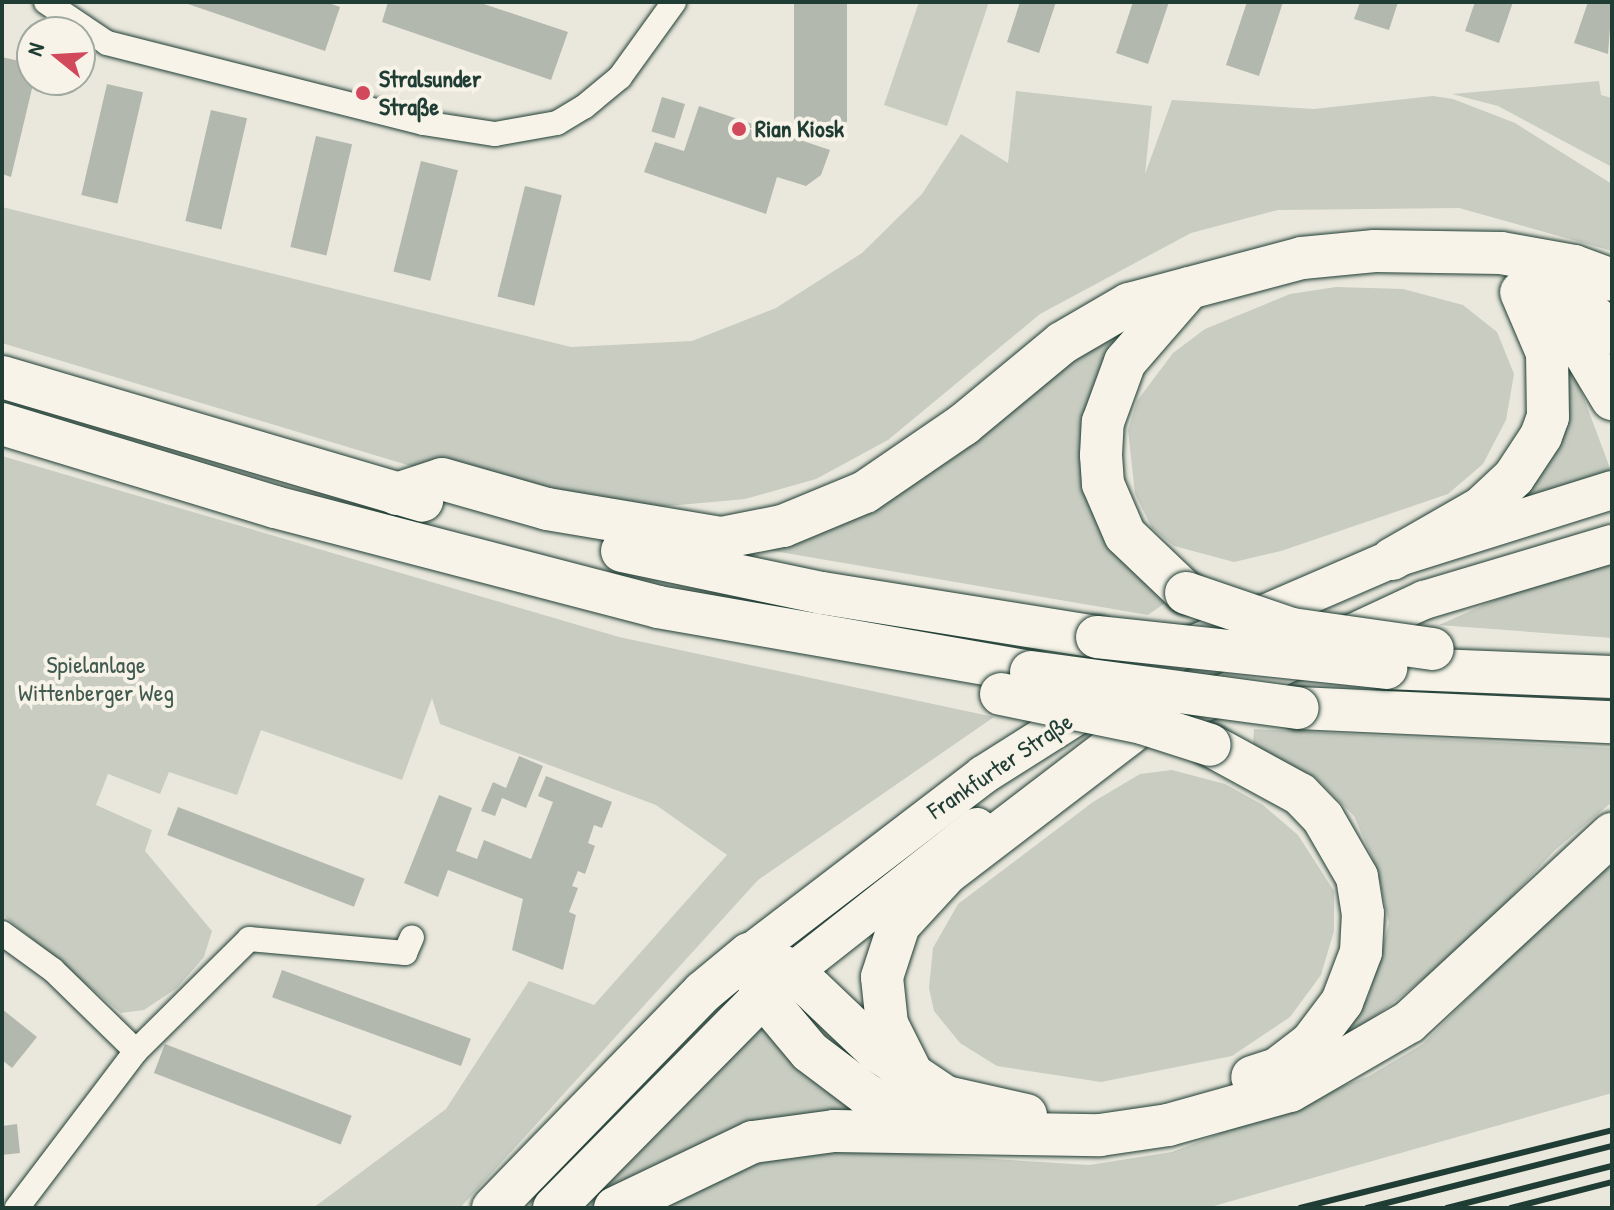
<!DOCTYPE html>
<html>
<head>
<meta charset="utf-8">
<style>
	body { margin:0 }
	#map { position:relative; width:1614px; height:1210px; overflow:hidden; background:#eae8dd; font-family:"Patrick Hand",sans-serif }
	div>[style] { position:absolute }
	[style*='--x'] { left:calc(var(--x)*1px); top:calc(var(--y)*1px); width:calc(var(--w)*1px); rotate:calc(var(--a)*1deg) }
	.green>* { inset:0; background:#c8ccc1 }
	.building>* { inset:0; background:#b2b8ae; transform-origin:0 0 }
	.roads { filter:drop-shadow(0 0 2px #1f3d34) drop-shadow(0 0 2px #1f3d34) }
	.street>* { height:24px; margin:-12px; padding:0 12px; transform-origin:12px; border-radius:12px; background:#f7f3e8 }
	.primary>* { height:38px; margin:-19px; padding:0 19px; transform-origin:19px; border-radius:19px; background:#f7f3e8 }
	.highway>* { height:42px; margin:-21px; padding:0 21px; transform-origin:21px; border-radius:21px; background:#f7f3e8 }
	.rail>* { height:6px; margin:-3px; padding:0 3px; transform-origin:3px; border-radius:3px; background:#1f3d34 }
	.bridges { filter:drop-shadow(0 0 2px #1f3d34) drop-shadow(0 0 2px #1f3d34) }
	.highway-bridge>* { height:42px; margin:-21px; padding:0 21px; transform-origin:21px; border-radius:21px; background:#f7f3e8 }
	.dots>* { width:22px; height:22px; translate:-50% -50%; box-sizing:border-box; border:4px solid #f7f3e8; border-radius:50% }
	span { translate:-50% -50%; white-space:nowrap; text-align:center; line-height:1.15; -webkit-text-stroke:8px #f7f3e8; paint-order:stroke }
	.poi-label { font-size:24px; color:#1f3d34; font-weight:700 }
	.left { translate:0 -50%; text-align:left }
	.park-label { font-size:24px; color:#415a50 }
	.street-label { font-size:24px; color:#1f3d34 }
	.frame { position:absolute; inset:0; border:4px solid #1f3d34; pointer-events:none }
	.north { position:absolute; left:16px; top:16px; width:80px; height:80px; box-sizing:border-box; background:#f7f3e8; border:2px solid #a1aaa0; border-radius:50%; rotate:288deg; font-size:22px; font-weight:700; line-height:32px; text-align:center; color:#1f3d34 }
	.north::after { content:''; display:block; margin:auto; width:28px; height:36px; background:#d1495b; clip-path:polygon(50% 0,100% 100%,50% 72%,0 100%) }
</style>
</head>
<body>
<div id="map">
	<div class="green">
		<i style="clip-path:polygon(919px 2px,989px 2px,947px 126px,884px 105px)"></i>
		<i style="clip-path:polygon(1599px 81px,1601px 95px,1612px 98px,1612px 167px,1498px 106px,1452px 94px)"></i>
		<i style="clip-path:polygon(1016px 91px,1152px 106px,1145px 174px,1172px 100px,1314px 109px,1433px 96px,1453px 99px,1515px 123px,1612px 184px,1612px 251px,1459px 208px,1278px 210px,1191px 233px,1040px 314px,888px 440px,816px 479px,745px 499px,646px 508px,444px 476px,2px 343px,2px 207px,571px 347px,692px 341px,776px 308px,862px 253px,922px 194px,961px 134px,1008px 163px)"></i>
		<i style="clip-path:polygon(1336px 287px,1403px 289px,1463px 305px,1497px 332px,1514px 374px,1506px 420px,1483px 464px,1448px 494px,1281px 551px,1234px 562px,1174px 546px,1152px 528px,1135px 494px,1128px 430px,1137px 401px,1173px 353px,1205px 329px,1290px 294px)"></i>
		<i style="clip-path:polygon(1170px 300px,1110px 346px,1084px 426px,1172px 598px,1148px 615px,738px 545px)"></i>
		<i style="clip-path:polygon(1555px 358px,1573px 369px,1611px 471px,1488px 509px)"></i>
		<i style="clip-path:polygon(2px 456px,619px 637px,994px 717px,758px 880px,460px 1208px,313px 1208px,446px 1109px,529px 981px,594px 1005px,727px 855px,656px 805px,440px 724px,432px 698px,402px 780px,261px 730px,237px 795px,169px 772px,160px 794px,108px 774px,96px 805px,152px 830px,145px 851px,212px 931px,204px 957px,177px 988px,144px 1010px,121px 1013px,2px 914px)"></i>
		<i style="clip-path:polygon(1612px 554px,1612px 638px,1439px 625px,1495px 600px)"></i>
		<i style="clip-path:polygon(1254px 729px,1612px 748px,1612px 802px,1554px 851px,1467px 945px,1345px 1040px,1313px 1058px,1368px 998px,1389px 923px,1377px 869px,1354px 816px,1316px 778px,1253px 746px)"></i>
		<i style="clip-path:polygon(1172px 770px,1225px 784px,1263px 805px,1298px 835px,1334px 891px,1334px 931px,1321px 975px,1290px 1017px,1232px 1056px,1101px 1082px,997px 1066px,960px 1043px,934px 1011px,929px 988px,933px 948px,958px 904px,1093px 802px,1140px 774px)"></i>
		<i style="clip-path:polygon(1612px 864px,1612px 1093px,1207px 1208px,659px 1208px,754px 1164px,836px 1149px,1089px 1165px,1172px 1152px,1369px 1076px,1423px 1044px,1573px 892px)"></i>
		<i style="clip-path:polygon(765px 1016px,895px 1118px,595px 1208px,572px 1208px)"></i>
	</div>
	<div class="building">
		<i style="clip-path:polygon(182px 2px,326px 2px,340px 7px,325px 51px)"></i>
		<i style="clip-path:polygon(388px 2px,478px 2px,568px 32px,551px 80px,382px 22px)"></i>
		<i style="left:794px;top:2px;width:53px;height:120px"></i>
		<i style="clip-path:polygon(1020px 2px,1056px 2px,1039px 53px,1007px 42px)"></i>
		<i style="clip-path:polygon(1133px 2px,1169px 2px,1148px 64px,1116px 53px)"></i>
		<i style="clip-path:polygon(1247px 2px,1283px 2px,1259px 76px,1226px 65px)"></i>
		<i style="clip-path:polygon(1360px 2px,1398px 2px,1389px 30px,1354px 19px)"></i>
		<i style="clip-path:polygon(1475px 2px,1513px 2px,1499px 43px,1465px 31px)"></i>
		<i style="clip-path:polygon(1588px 2px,1612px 2px,1608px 54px,1574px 43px)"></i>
		<i style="clip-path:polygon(2px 57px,32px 64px,34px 80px,11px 177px,2px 174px)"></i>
		<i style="left:107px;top:84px;width:37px;height:114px;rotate:13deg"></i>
		<i style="left:662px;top:97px;width:24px;height:36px;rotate:17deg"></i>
		<i style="clip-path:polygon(699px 106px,830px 150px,821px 175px,806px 186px,777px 177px,766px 214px,644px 172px,655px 142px,684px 151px)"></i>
		<i style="left:211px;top:110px;width:37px;height:114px;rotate:13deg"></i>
		<i style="left:316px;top:136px;width:37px;height:114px;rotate:13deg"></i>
		<i style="left:421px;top:161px;width:38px;height:114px;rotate:14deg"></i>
		<i style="left:525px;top:186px;width:38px;height:114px;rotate:14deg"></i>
		<i style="clip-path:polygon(519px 756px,543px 766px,526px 808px,502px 798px,495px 816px,481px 811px,493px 782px,506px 788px)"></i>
		<i style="clip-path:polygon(546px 776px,612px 802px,602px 828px,594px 825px,588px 843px,595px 846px,585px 874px,578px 871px,572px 886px,578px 888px,569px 912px,576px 915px,563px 970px,512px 950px,523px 899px,448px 870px,438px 897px,404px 883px,439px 795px,472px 808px,456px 851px,477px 859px,484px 840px,531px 859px,553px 802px,538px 796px)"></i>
		<i style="left:178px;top:807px;width:200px;height:30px;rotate:21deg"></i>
		<i style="left:282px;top:970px;width:201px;height:29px;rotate:20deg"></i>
		<i style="clip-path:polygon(2px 1009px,37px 1037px,12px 1068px,2px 1060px)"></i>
		<i style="left:165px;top:1044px;width:200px;height:31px;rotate:21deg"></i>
		<i style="clip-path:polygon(17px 1124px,20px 1153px,2px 1155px,2px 1126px)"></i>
	</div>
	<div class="roads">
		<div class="street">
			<i style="--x:46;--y:2;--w:73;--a:33.9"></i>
			<i style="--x:107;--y:43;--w:326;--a:14.2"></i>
			<i style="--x:423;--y:123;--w:73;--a:8.7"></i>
			<i style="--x:495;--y:134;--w:63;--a:-10.1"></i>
			<i style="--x:557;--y:123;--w:31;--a:-31"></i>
			<i style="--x:584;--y:107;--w:47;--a:-39.8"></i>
			<i style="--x:620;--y:77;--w:92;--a:-54.2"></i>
			<i style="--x:2;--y:933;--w:63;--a:36"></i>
			<i style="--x:53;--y:970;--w:116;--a:44.3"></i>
			<i style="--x:136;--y:1051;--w:197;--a:127.2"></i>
			<i style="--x:136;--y:1051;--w:159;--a:-44.7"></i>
			<i style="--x:249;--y:939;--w:157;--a:5.1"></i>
			<i style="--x:405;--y:953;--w:17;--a:-66"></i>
		</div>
		<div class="primary">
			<i style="--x:1205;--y:702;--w:242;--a:-25"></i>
			<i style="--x:1424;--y:600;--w:196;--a:-16.6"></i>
			<i style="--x:749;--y:954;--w:295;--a:-37.4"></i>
			<i style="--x:983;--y:775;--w:232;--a:-32.3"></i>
			<i style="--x:1179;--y:651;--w:232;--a:-23.4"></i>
			<i style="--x:1392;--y:559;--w:231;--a:-17.4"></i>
			<i style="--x:771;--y:989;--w:262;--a:-38.2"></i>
		</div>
		<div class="highway">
			<i style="--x:1560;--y:286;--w:70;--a:42.1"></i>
			<i style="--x:1524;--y:294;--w:63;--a:39.2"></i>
			<i style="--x:1573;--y:334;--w:76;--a:59"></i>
			<i style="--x:2;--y:377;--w:438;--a:16.4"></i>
			<i style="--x:2;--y:424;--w:285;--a:16.9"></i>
			<i style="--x:275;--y:507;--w:396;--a:14.6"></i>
			<i style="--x:658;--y:607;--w:379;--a:9.9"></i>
			<i style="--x:397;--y:494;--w:47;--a:-18.4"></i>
			<i style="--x:442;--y:479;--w:109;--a:15.9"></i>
			<i style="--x:547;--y:509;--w:176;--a:9.5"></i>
			<i style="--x:721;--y:538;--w:63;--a:-11"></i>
			<i style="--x:783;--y:526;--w:89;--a:-22.5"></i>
			<i style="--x:865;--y:492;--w:119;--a:-34.4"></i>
			<i style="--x:963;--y:425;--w:129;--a:-39.6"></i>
			<i style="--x:1062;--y:343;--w:78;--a:-30.2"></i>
			<i style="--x:1129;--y:304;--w:179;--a:-14.9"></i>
			<i style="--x:1302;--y:258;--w:73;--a:-5.5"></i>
			<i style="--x:1375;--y:251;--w:126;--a:0.9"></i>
			<i style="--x:1501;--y:253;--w:74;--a:10.1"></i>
			<i style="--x:1574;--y:266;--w:40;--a:20.2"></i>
			<i style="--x:622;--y:551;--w:204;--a:11.9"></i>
			<i style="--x:822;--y:593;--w:278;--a:9.1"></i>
			<i style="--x:1392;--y:559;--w:103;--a:-29.8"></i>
			<i style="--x:1481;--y:508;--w:45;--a:-43.2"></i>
			<i style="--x:1514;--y:477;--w:49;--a:-56.6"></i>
			<i style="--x:1541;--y:436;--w:20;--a:-70"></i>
			<i style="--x:1548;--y:417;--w:64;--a:-90.9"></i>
			<i style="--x:1547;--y:353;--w:66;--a:-113.1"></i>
			<i style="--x:1186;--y:593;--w:84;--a:-136.4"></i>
			<i style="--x:1125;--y:535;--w:56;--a:-113.3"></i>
			<i style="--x:1103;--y:484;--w:29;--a:-94"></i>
			<i style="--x:1101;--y:455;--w:33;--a:-87"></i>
			<i style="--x:1103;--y:422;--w:64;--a:-69.9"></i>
			<i style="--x:1125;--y:362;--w:98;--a:-49.1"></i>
			<i style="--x:1386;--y:668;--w:226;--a:2.3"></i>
			<i style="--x:1298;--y:708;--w:314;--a:2.6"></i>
			<i style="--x:1210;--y:745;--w:102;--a:28.6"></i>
			<i style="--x:1300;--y:794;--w:33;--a:46"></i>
			<i style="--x:1323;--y:818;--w:68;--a:60"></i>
			<i style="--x:1357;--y:877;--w:36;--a:81"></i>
			<i style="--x:1363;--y:913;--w:39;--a:93"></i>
			<i style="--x:1361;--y:952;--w:53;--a:110.8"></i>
			<i style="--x:1342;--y:1002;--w:51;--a:127.1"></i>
			<i style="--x:1311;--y:1043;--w:43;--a:142.6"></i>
			<i style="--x:1277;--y:1069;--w:26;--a:162"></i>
			<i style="--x:749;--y:954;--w:46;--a:20.4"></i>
			<i style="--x:792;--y:970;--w:116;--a:43.6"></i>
			<i style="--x:876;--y:1050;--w:84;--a:33.9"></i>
			<i style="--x:946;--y:1097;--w:82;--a:12.7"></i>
			<i style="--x:754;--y:970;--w:28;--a:71"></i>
			<i style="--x:763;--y:996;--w:73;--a:50"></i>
			<i style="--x:810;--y:1052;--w:71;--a:37"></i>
			<i style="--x:867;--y:1095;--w:69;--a:24.7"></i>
			<i style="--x:911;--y:1072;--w:54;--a:-116.6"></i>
			<i style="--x:887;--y:1024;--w:47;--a:-96.1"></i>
			<i style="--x:882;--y:977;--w:55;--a:-71.9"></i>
			<i style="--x:899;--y:925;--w:71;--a:-47.3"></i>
			<i style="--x:947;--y:873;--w:230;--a:-37.4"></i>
			<i style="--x:493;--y:1208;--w:301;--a:-45.8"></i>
			<i style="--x:703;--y:992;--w:60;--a:-39.6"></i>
			<i style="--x:554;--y:1208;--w:298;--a:-45.4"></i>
			<i style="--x:615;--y:1208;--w:153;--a:-25.6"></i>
			<i style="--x:753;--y:1142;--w:82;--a:-7.7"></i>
			<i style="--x:834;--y:1131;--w:266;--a:0.9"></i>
			<i style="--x:1100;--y:1135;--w:69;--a:-8.4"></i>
			<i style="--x:1168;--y:1125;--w:127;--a:-15.6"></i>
			<i style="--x:1290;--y:1091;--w:138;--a:-30.1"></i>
			<i style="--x:1409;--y:1022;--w:277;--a:-42.8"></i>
		</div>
	</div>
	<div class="rail">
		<i style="--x:1300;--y:1208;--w:322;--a:-14"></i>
		<i style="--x:1367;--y:1208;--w:253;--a:-14.2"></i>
		<i style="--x:1447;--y:1208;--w:170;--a:-14.3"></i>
		<i style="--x:1511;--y:1208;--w:104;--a:-14.4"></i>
	</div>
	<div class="bridges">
		<div class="highway-bridge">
			<i style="--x:1186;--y:593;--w:112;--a:18.8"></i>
			<i style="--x:1292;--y:629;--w:142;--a:8.1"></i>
			<i style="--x:1097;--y:637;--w:291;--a:6.1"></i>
			<i style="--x:1031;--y:672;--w:269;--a:7.7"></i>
			<i style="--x:1001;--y:694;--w:144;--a:11.6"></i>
			<i style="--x:1142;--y:723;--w:71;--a:17.9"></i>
		</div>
	</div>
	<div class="dots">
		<i style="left:363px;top:93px;background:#d1495b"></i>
		<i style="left:739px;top:129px;background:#d1495b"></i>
	</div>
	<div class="poi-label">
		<span class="left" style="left:379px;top:93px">Stralsunder<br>Straße</span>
		<span class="left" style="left:755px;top:129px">Rian Kiosk</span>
	</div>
	<div class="park-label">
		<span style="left:96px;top:679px">Spielanlage<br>Wittenberger Weg</span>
	</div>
	<div class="street-label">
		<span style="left:1000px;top:766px;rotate:-34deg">Frankfurter Straße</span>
	</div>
	<div class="frame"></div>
	<div class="north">N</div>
</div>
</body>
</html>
